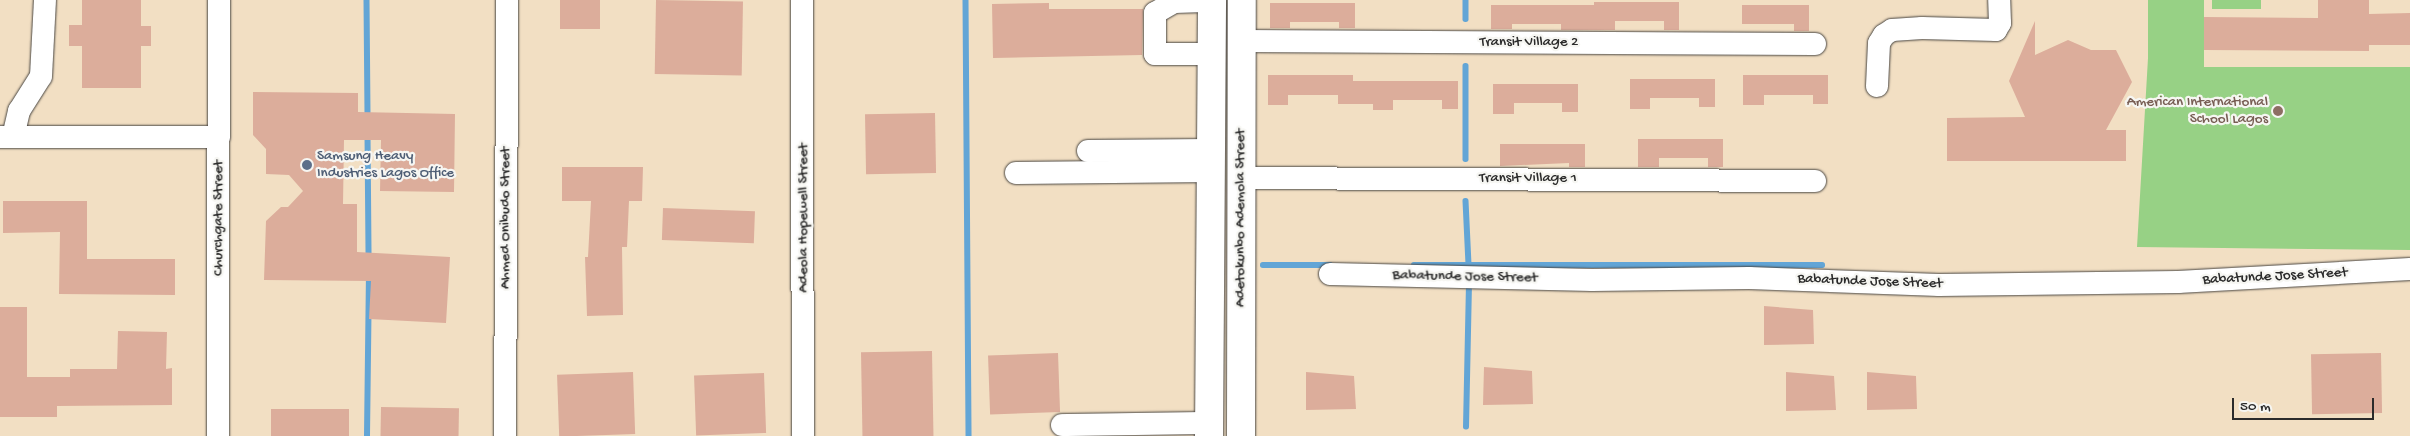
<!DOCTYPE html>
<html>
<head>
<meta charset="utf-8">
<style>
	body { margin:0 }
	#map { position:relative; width:2410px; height:436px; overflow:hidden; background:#f2dfc3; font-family:"Gochi Hand",sans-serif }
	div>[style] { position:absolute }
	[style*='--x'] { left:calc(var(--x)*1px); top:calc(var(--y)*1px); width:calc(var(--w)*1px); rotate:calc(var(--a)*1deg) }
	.green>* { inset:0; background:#97d185; transform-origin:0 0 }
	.stream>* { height:5.5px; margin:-2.75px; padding:0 2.75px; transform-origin:2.75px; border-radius:2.75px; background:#62a5d6 }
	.building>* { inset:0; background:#dcad9b; transform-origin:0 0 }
	.roads { filter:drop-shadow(0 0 1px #494642) drop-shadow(0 0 1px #494642) }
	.minor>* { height:22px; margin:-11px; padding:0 11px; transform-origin:11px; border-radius:11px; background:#fff }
	.major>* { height:28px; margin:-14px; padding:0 14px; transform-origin:14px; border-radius:14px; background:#fff }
	.dots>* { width:14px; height:14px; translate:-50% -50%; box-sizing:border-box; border:2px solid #f6f6f2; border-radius:50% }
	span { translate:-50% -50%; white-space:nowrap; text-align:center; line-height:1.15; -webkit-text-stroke:4.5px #f6f6f2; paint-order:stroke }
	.street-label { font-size:15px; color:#2b2b2b }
	.education-label { font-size:15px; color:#785e54 }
	.right { translate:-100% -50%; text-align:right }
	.service-label { font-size:15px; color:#4e5e75 }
	.left { translate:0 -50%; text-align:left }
	.scale { position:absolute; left:2232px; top:398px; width:142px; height:22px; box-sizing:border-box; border:2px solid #2b2b2b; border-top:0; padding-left:6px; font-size:15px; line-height:18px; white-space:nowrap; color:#2b2b2b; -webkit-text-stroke:4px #f6f6f2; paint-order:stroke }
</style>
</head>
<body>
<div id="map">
	<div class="green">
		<i style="clip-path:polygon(2148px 0,2204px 0,2204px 67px,2410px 67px,2410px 250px,2137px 247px,2148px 58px)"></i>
		<i style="left:2212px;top:0;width:49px;height:9px"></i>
	</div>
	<div class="stream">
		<i style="--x:367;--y:0;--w:118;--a:89.5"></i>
		<i style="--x:966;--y:0;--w:436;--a:89.6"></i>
		<i style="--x:1466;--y:0;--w:19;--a:90"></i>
		<i style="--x:1466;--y:66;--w:93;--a:90"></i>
		<i style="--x:368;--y:135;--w:125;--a:89.5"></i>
		<i style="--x:1466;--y:201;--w:64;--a:87.3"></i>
		<i style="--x:1263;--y:265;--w:67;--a:0"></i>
		<i style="--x:1414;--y:265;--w:408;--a:0"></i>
		<i style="--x:1466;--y:427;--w:139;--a:-88.8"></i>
		<i style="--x:367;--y:436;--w:161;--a:-89.3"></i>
	</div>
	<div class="building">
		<i style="clip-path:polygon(82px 0,141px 0,141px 26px,151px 26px,151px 46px,141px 46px,141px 88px,82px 88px,82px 46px,69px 46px,69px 25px,82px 25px)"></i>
		<i style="left:560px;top:0;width:40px;height:29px"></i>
		<i style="left:656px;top:0;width:87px;height:74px;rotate:1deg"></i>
		<i style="clip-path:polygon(2318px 0,2369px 0,2369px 14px,2410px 13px,2410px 45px,2369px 45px,2369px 51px,2204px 50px,2204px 17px,2318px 18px)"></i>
		<i style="clip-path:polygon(1594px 2px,1679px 2px,1679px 30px,1664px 30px,1664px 21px,1615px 21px,1615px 30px,1561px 30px,1561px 24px,1512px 24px,1512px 29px,1491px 29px,1491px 5px,1594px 5px)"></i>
		<i style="clip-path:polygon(1049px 3px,1049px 9px,1143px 9px,1142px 55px,993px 58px,992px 4px)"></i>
		<i style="clip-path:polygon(1270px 3px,1355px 3px,1355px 28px,1339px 28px,1339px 22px,1290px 22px,1290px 28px,1270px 28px)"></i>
		<i style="clip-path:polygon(1742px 5px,1809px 5px,1809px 31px,1794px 31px,1794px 24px,1742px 24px)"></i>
		<i style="clip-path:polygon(2035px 21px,2035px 55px,2068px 40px,2091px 50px,2116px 50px,2132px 82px,2106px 130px,2126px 130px,2126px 161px,1947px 161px,1947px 118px,2025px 117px,2009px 81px)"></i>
		<i style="clip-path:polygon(1268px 75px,1353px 75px,1353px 81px,1458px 81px,1458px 109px,1442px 109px,1442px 100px,1393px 100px,1393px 110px,1373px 110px,1373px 104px,1338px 104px,1338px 95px,1288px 95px,1288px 105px,1268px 105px)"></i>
		<i style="clip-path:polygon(1743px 75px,1828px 75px,1828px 104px,1813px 104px,1813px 95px,1764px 95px,1764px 105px,1743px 105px)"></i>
		<i style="clip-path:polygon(1630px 79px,1715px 79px,1715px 107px,1699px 107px,1699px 98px,1650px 98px,1650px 109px,1630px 109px)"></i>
		<i style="clip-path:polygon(1493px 84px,1578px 84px,1578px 112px,1562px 112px,1562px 103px,1514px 103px,1514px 114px,1493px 114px)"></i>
		<i style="clip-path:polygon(253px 92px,358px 93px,358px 112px,455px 114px,454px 192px,380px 191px,381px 140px,344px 140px,343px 204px,357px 204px,357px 252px,450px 257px,446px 323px,369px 319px,371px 281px,264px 280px,266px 221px,281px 207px,288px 207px,303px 191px,289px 175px,266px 174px,266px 149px,253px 135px)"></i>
		<i style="left:935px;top:113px;width:60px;height:70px;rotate:89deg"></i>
		<i style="clip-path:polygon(1638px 139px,1723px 139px,1723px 167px,1708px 167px,1708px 158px,1659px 158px,1659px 167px,1638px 167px)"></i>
		<i style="clip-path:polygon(1500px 144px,1585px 144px,1585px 167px,1569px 167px,1569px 163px,1500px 166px)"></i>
		<i style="clip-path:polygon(562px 167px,643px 167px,642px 201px,629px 201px,627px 247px,622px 247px,623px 315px,587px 316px,585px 257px,588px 257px,591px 201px,562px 201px)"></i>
		<i style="clip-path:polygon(3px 201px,87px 201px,87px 259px,175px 259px,175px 295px,59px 294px,60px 232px,3px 233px)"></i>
		<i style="left:663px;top:208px;width:92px;height:32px;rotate:2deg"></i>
		<i style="clip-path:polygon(1764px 306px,1813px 310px,1814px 344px,1764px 345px)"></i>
		<i style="clip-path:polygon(0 307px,27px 307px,27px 377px,70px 377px,70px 369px,117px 369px,118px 331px,167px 332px,166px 369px,172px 368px,172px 405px,57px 406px,57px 417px,0 417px)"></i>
		<i style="left:932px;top:351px;width:85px;height:71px;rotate:89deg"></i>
		<i style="left:1058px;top:353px;width:59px;height:70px;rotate:88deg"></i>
		<i style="left:2381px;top:353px;width:60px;height:70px;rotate:89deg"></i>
		<i style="clip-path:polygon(1484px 367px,1532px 371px,1533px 404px,1483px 405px)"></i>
		<i style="left:633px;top:372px;width:62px;height:76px;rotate:88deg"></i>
		<i style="clip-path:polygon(1306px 372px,1354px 376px,1356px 409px,1306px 410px)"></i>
		<i style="clip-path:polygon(1786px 372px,1834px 376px,1836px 410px,1786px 411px)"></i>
		<i style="clip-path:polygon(1867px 372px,1916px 376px,1917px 409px,1867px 410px)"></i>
		<i style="left:764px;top:373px;width:60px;height:70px;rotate:88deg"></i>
		<i style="left:381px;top:407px;width:78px;height:29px;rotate:1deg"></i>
		<i style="left:271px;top:409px;width:78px;height:27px"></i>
	</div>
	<div class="roads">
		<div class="minor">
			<i style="--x:802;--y:0;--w:436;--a:89.9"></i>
			<i style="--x:1242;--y:41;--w:573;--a:0.3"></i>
			<i style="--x:1211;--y:54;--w:56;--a:180"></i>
			<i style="--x:1155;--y:54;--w:41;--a:-90"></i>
			<i style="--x:1155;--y:13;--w:22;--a:-30"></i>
			<i style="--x:1174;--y:2;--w:38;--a:-2"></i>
			<i style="--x:1877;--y:86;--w:43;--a:-87.3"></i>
			<i style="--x:1879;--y:43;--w:9;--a:-58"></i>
			<i style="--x:1884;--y:35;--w:9;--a:-32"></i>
			<i style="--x:1892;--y:30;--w:30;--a:-4"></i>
			<i style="--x:1922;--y:28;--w:74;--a:1.5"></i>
			<i style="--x:1996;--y:30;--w:8;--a:-60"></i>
			<i style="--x:2000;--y:23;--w:23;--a:-92"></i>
			<i style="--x:0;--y:137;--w:219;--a:0"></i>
			<i style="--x:13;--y:137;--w:27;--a:-77"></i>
			<i style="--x:19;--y:111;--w:41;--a:-57.8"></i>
			<i style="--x:41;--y:76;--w:76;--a:-87"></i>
			<i style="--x:1088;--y:151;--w:122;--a:-0.5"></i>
			<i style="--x:1016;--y:173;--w:194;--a:-0.6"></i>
			<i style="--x:1240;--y:178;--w:575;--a:0.3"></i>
			<i style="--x:1330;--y:274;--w:262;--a:1.3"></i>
			<i style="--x:1592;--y:280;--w:157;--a:-0.7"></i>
			<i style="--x:1749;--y:278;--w:190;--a:2.1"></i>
			<i style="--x:1939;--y:285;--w:239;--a:-0.7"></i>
			<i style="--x:2178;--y:282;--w:232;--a:-3.2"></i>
			<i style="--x:1062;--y:425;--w:147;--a:-0.8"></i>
			<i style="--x:218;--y:436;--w:436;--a:-89.9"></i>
			<i style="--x:505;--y:436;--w:436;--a:-89.7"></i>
		</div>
		<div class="major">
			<i style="--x:1209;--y:436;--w:436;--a:-89.6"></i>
			<i style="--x:1241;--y:436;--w:436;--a:-89.9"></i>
		</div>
	</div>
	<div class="dots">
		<i style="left:2278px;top:111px;background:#8d6e63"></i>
		<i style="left:307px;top:165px;background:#5c6f8a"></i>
	</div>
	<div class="street-label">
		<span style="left:1529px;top:43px">Transit Village 2</span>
		<span style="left:1528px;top:179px">Transit Village 1</span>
		<span style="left:219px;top:218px;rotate:-90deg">Churchgate Street</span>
		<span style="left:506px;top:218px;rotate:-90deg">Ahmed Onibudo Street</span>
		<span style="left:804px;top:218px;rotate:-90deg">Adeola Hopewell Street</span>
		<span style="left:1241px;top:218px;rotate:-90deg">Adetokunbo Ademola Street</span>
		<span style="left:1465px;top:277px;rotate:1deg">Babatunde Jose Street</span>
		<span style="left:2275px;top:277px;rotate:-3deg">Babatunde Jose Street</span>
		<span style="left:1870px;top:282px;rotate:2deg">Babatunde Jose Street</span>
	</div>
	<div class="education-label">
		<span class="right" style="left:2268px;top:111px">American International<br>School Lagos</span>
	</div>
	<div class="service-label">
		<span class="left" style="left:317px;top:165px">Samsung Heavy<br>Industries Lagos Office</span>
	</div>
	<div class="scale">50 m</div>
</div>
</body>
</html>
